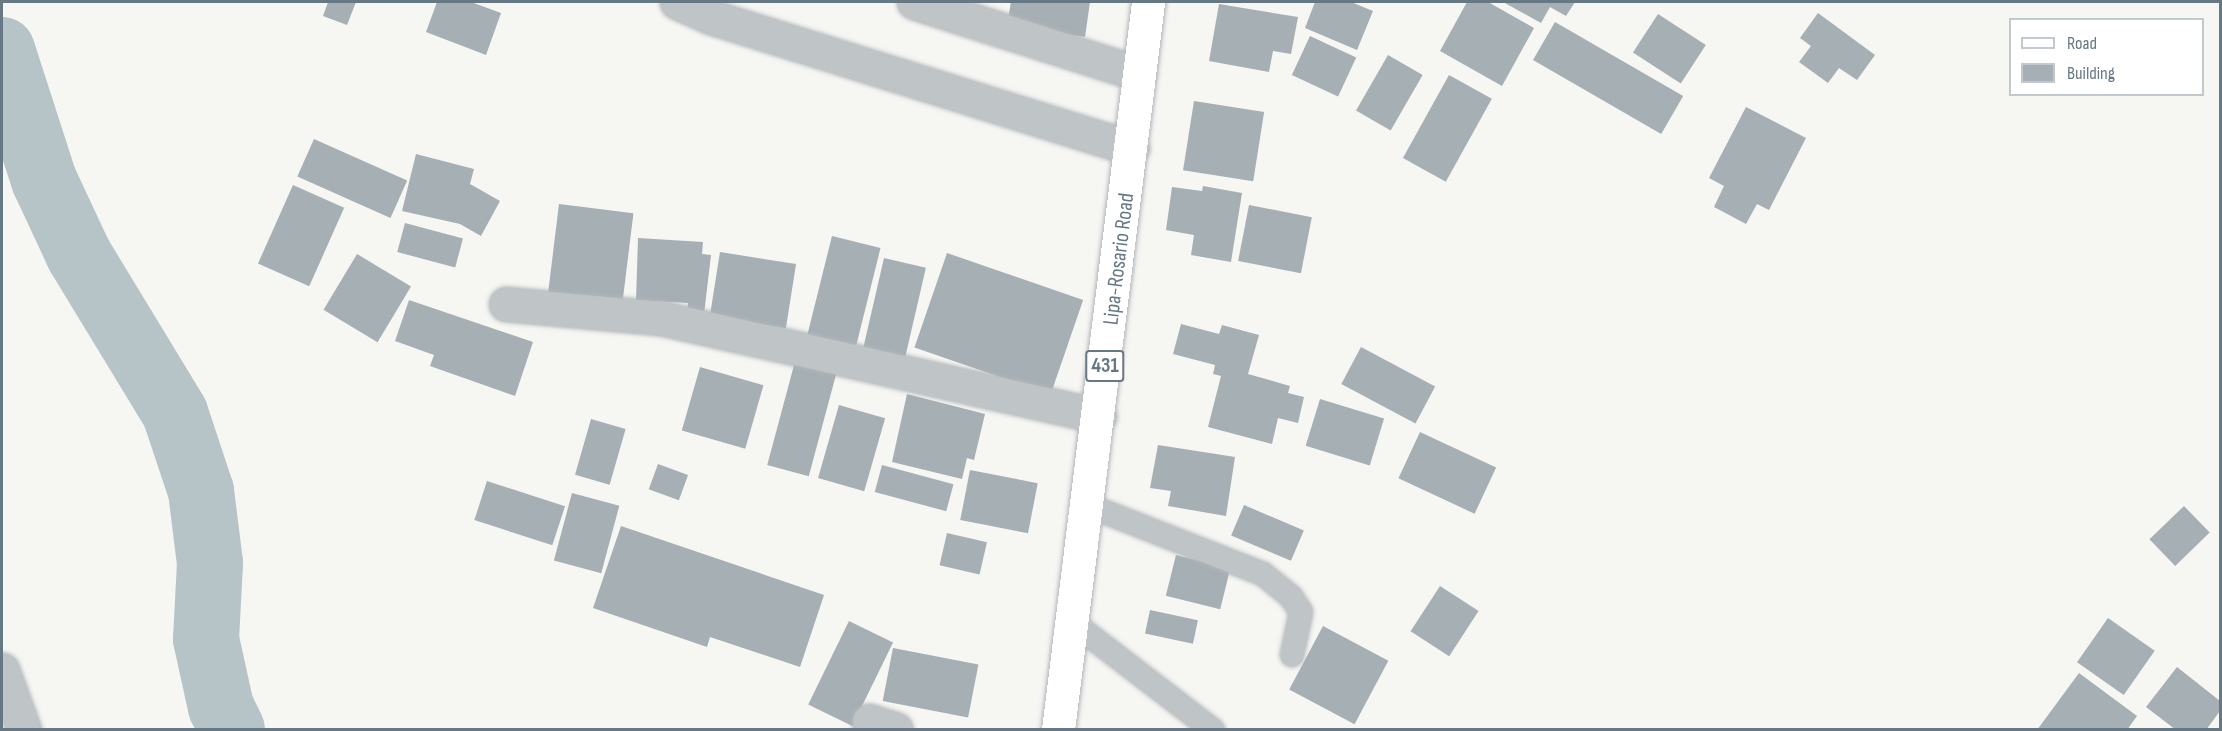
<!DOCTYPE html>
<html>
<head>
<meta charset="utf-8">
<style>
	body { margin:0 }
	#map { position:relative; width:2222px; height:731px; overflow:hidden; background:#f6f6f3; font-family:"Sofia Sans Condensed",sans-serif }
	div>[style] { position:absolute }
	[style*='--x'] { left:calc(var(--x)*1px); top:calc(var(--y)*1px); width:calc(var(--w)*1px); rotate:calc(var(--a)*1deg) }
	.river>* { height:66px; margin:-33px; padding:0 33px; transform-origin:33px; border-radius:33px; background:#b6c3c7 }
	.building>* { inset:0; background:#a6afb4; transform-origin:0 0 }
	.roads { filter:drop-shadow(0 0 2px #b1b6ba) drop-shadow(0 0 2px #b1b6ba) }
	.service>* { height:22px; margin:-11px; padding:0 11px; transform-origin:11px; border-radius:11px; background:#bfc4c7 }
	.minor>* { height:33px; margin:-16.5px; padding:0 16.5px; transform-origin:16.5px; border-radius:16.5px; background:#bfc4c7 }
	.primary>* { height:33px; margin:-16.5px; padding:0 16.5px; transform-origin:16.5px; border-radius:16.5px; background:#fff }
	span { translate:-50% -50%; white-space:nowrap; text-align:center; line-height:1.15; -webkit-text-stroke:6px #fff; paint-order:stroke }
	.shield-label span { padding:2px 4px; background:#fff; border:2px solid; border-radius:4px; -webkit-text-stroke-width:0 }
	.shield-label { font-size:21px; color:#657884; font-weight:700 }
	.street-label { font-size:22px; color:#657884 }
	.frame { position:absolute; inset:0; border:3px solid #657884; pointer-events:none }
	.legend { position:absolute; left:2009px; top:18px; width:195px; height:78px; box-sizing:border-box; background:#fff; border:2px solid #c1c9ce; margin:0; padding:8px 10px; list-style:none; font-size:18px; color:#657884 }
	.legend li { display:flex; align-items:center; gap:12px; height:30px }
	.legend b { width:30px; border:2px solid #c1c9ce }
</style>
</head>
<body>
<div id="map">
	<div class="river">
		<i style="--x:2;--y:50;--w:137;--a:72.1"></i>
		<i style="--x:44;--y:180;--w:83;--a:65"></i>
		<i style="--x:79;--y:255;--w:185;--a:58.7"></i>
		<i style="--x:175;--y:413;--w:82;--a:71.6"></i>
		<i style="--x:201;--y:491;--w:73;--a:82.9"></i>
		<i style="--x:210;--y:563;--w:76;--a:93"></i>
		<i style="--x:206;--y:639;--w:70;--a:77.6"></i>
		<i style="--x:221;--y:707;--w:25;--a:64"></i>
	</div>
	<div class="building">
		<i style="clip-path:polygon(328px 2px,356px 2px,347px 25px,323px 16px)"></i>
		<i style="clip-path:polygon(437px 2px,471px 2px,501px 13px,486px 55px,426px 32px)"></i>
		<i style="clip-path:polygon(1011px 2px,1090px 2px,1085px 37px,1007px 25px)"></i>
		<i style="clip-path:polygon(1315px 2px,1351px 2px,1373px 11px,1357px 50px,1305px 28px)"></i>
		<i style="clip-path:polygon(1467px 2px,1488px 2px,1534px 28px,1502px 86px,1440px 51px)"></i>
		<i style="clip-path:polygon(1503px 2px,1575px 2px,1566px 16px,1550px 7px,1541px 23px)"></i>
		<i style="clip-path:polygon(1219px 4px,1298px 17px,1291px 54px,1273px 51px,1269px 72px,1209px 61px)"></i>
		<i style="clip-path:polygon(1818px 13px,1875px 55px,1857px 80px,1839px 68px,1828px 83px,1799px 62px,1811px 46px,1800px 38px)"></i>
		<i style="left:1658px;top:14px;width:57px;height:46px;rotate:33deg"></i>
		<i style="left:1555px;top:22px;width:148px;height:44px;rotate:30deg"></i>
		<i style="left:1310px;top:36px;width:51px;height:43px;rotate:25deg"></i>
		<i style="left:1388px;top:55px;width:40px;height:64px;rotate:30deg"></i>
		<i style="left:1449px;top:75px;width:49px;height:95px;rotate:29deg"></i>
		<i style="left:1194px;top:101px;width:71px;height:70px;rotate:9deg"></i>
		<i style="clip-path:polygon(1746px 107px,1806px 138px,1769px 210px,1757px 204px,1746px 224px,1714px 207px,1724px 186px,1709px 178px)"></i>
		<i style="left:314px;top:139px;width:102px;height:41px;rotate:24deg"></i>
		<i style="clip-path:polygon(416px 154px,474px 169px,470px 184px,500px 201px,481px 236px,460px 224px,402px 211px)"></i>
		<i style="left:293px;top:185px;width:56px;height:86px;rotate:24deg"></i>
		<i style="clip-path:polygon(1203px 186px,1242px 193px,1231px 262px,1191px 255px,1194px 235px,1166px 230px,1172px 187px,1202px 191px)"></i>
		<i style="left:559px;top:204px;width:75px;height:97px;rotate:7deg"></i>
		<i style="left:1249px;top:205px;width:64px;height:57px;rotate:11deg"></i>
		<i style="left:405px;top:223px;width:60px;height:30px;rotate:15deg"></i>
		<i style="left:832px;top:236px;width:50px;height:104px;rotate:14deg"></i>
		<i style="clip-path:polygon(638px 238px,703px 242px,702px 254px,711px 255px,703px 323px,686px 321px,688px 303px,636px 300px)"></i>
		<i style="left:720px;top:252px;width:77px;height:65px;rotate:9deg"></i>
		<i style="left:947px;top:253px;width:144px;height:100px;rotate:19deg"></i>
		<i style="left:357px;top:254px;width:63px;height:65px;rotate:31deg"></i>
		<i style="left:884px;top:258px;width:43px;height:100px;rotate:13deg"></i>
		<i style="clip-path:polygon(409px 300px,533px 342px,515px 396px,430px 366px,434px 355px,395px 341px)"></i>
		<i style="clip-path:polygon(1181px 324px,1219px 334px,1222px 325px,1259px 335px,1248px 374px,1290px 386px,1288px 393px,1304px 397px,1298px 423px,1278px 418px,1272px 444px,1208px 427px,1221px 376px,1213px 374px,1215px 365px,1173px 354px)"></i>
		<i style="left:1361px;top:347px;width:84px;height:42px;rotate:28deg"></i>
		<i style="left:797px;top:354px;width:43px;height:115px;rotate:15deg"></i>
		<i style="left:700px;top:367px;width:66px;height:66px;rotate:16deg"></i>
		<i style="clip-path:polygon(907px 394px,985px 414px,974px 460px,967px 458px,962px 479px,892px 462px)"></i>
		<i style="left:1320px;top:399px;width:67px;height:49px;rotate:17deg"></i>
		<i style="left:839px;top:405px;width:48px;height:76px;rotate:16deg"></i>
		<i style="left:591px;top:419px;width:36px;height:58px;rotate:16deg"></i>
		<i style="left:1420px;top:432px;width:84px;height:51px;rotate:25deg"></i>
		<i style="clip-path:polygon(1158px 445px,1235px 457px,1226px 516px,1168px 506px,1171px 491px,1150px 488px)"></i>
		<i style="left:658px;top:464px;width:32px;height:27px;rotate:20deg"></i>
		<i style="left:882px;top:465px;width:74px;height:28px;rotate:15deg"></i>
		<i style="left:970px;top:470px;width:69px;height:51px;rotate:11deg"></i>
		<i style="left:487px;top:481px;width:82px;height:41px;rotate:18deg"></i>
		<i style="left:572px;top:493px;width:49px;height:70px;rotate:15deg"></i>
		<i style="left:1244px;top:505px;width:65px;height:33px;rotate:23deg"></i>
		<i style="left:2184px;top:506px;width:37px;height:48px;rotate:46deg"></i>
		<i style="clip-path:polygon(621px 526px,824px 595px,800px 667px,710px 637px,707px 647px,593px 608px)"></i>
		<i style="left:947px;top:533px;width:41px;height:33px;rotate:13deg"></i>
		<i style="left:1176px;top:555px;width:56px;height:42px;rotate:14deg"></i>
		<i style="left:1440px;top:586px;width:46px;height:54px;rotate:33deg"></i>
		<i style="left:1150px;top:610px;width:49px;height:24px;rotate:12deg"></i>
		<i style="left:2108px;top:618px;width:57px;height:54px;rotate:35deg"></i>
		<i style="left:849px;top:621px;width:49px;height:93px;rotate:26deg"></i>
		<i style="left:1323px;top:626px;width:74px;height:72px;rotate:28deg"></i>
		<i style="left:893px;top:648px;width:87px;height:54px;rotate:11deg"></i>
		<i style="clip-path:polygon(2177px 667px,2220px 701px,2220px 711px,2206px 730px,2176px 730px,2146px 707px)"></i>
		<i style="clip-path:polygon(2079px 673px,2137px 716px,2127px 730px,2037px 730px)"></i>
	</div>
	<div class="roads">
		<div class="service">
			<i style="--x:1087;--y:505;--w:189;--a:21.4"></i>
			<i style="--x:1263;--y:574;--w:36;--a:39"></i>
			<i style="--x:1291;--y:597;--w:18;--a:56"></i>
			<i style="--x:1301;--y:612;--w:44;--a:101.8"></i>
			<i style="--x:1072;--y:622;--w:178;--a:37.5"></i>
		</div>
		<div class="minor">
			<i style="--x:677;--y:2;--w:37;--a:24"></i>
			<i style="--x:711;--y:17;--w:441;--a:17.3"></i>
			<i style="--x:914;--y:2;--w:237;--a:17.7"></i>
			<i style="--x:506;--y:304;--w:156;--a:5.2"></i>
			<i style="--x:661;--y:318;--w:449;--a:12.6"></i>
			<i style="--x:2;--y:670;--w:64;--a:69.9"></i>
			<i style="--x:869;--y:721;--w:28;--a:18"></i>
		</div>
		<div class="primary">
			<i style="--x:1058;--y:730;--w:734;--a:-82.95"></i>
		</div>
	</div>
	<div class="shield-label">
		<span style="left:1105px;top:366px">431</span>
	</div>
	<div class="street-label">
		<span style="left:1119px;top:259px;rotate:-83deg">Lipa-Rosario Road</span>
	</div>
	<div class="frame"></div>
	<ul class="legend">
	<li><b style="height:8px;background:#fff"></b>Road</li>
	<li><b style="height:16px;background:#a6afb4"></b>Building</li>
	</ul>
</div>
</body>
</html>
